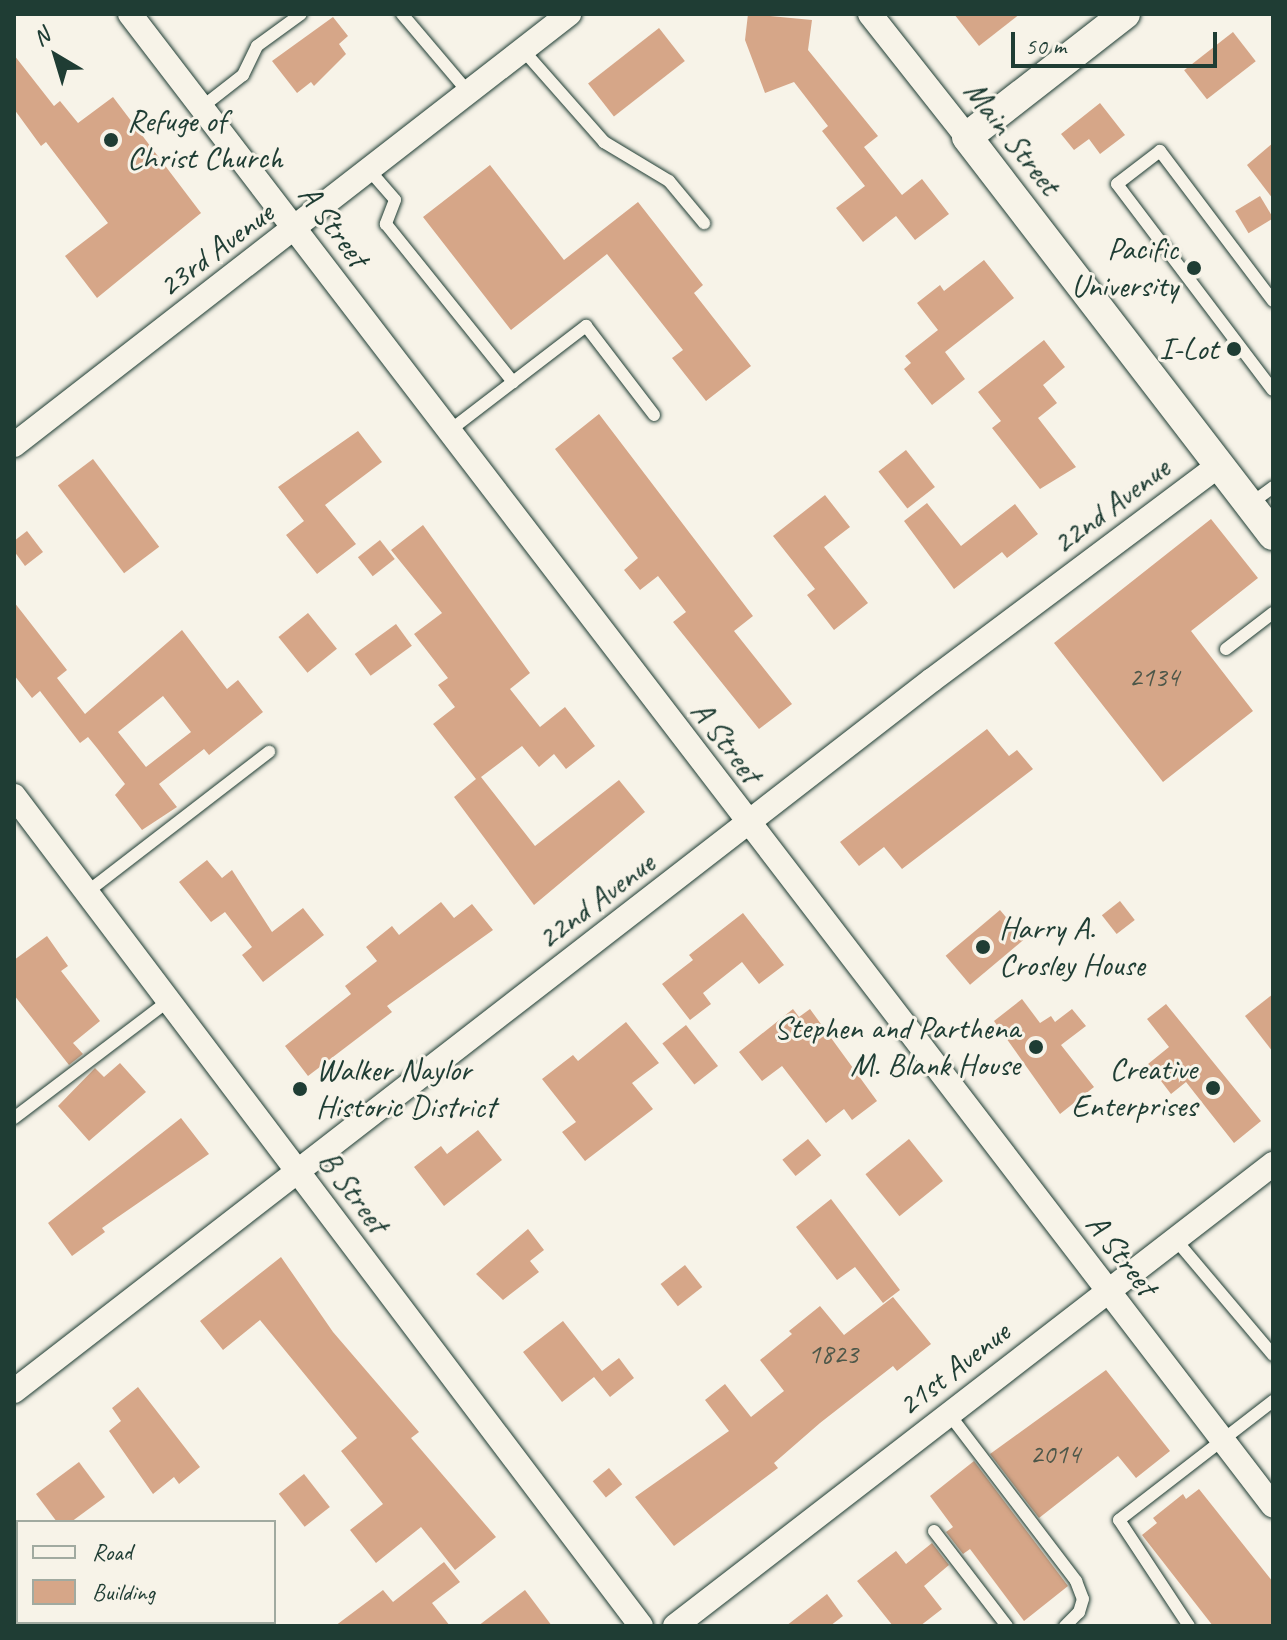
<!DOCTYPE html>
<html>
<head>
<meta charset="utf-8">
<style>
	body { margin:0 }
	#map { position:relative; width:1287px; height:1640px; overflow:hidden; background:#f7f3e8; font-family:Caveat,sans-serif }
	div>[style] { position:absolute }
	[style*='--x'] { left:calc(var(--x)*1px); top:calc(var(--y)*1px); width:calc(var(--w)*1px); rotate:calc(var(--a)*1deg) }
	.building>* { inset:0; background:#d6a688; transform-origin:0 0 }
	.roads { filter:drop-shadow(0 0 2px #1f3d34) drop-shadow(0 0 2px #1f3d34) }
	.service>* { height:12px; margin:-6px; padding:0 6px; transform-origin:6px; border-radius:6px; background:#f7f3e8 }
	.minor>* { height:24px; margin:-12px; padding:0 12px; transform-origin:12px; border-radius:12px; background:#f7f3e8 }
	.tertiary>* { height:30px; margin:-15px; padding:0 15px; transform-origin:15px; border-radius:15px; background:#f7f3e8 }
	.dots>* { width:22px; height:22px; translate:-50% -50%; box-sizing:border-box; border:4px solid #f7f3e8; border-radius:50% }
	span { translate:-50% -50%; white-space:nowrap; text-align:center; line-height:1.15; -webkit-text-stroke:6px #f7f3e8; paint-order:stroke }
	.number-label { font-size:28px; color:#4d5749 }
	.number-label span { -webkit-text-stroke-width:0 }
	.poi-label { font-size:32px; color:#1f3d34 }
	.left { translate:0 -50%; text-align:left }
	.right { translate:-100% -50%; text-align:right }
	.street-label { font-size:32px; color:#1f3d34 }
	.frame { position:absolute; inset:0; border:16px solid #1f3d34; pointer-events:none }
	.legend { position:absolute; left:16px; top:1520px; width:260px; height:104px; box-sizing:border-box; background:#f7f3e8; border:2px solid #a1aaa0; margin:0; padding:10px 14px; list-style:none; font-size:24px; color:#1f3d34 }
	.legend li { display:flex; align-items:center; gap:16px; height:40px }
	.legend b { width:40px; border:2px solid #a1aaa0 }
	.north { position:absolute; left:16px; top:16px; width:80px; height:80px; -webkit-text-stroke:6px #f7f3e8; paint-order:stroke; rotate:322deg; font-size:22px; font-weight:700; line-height:32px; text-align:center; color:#1f3d34 }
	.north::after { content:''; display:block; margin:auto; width:28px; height:36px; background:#1f3d34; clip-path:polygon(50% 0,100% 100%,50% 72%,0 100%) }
	.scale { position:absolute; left:1011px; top:32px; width:206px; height:36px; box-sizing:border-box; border:4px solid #1f3d34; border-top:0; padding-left:10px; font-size:24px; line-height:28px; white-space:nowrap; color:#1f3d34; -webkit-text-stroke:6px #f7f3e8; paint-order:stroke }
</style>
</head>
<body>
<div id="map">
	<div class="building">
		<i style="clip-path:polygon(748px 14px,812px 20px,808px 50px,878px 136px,864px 147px,902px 195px,922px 179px,949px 214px,915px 240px,896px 216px,863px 242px,836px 208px,865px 186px,822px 131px,828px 126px,794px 82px,765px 93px,745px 40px)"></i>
		<i style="clip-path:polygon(954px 14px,1020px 14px,979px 46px)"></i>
		<i style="clip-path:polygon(333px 17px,348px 36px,339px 44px,346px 54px,314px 86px,311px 82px,297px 93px,272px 61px)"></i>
		<i style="left:659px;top:28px;width:42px;height:90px;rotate:52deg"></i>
		<i style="left:1233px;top:32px;width:37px;height:62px;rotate:52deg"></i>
		<i style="clip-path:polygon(14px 55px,54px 106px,60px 101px,78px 123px,113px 97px,201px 213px,97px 298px,65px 256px,108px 223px,46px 142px,41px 146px,14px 109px)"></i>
		<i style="clip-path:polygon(1100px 103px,1125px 135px,1100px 154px,1089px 139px,1074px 150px,1061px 134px)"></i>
		<i style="clip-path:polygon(1273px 143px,1273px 199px,1247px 165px)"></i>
		<i style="clip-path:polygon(490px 165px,564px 260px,638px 202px,703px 285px,694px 293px,751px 366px,706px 401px,672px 358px,683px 350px,607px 254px,511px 330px,423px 217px)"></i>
		<i style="left:1260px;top:196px;width:26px;height:29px;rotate:59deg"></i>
		<i style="clip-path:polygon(984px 260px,1014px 298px,945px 352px,965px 379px,932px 405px,904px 369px,911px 363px,905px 356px,938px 330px,917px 303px,940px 285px,944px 291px)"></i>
		<i style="clip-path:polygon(1044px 340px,1065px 367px,1043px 385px,1057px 403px,1038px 418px,1076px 467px,1040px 489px,992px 428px,1001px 421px,978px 392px)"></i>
		<i style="clip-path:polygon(599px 414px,753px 616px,734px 631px,792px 704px,759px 729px,673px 622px,686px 612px,658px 576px,640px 590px,624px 570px,638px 558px,555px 449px)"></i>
		<i style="clip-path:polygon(358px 431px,382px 462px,325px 505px,356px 544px,317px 574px,286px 535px,304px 521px,278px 487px)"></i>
		<i style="left:906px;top:450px;width:47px;height:35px;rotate:52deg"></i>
		<i style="left:93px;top:459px;width:110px;height:44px;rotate:53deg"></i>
		<i style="clip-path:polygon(825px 495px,850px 527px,824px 547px,868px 603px,834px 630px,807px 595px,815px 589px,773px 536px)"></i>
		<i style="clip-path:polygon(927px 503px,961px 546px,1015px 504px,1038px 534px,1007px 558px,1002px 552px,954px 589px,904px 521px)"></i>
		<i style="clip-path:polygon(1211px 519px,1258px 578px,1191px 631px,1253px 711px,1163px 782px,1054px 643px)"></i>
		<i style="clip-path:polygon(423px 525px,530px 673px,510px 689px,540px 727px,565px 707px,595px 746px,566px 769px,554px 754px,539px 767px,522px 746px,481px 777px,535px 846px,619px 780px,645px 812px,534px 905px,454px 797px,476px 779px,433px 724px,455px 707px,438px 685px,448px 678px,414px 634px,442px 613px,391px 550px)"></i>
		<i style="clip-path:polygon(27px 531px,43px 552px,25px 566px,14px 551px,14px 541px)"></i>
		<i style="left:380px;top:540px;width:24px;height:28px;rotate:52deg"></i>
		<i style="clip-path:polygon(evenodd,14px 602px,67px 670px,57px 678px,85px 714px,182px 630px,227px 689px,238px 680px,263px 712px,209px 755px,204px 749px,159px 784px,177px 807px,142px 830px,115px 795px,125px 784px,97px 748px,88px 737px,80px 743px,40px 691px,32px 698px,14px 675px,14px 602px,163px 696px,191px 732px,146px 767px,118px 732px,163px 696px)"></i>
		<i style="left:308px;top:613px;width:46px;height:38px;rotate:51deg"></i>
		<i style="left:396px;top:624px;width:27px;height:51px;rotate:54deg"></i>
		<i style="clip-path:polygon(987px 729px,1009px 756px,1017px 750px,1033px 769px,902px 869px,884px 847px,859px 866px,840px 842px)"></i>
		<i style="clip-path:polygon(207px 860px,222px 878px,232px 870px,272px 932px,303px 908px,324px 935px,263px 982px,242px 955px,252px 947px,225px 912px,211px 922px,179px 882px)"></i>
		<i style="left:1120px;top:901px;width:24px;height:23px;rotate:52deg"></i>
		<i style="clip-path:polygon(441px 902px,454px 918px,472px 904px,493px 930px,387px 1006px,392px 1012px,308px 1076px,285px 1046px,351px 994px,345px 986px,377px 961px,366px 947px,392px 926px,399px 935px)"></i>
		<i style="left:1000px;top:910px;width:38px;height:71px;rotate:50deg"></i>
		<i style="clip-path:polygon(743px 913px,784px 965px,759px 984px,742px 962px,703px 993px,711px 1004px,690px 1020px,662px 984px,693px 960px,689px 955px)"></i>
		<i style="clip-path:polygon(47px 936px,68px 966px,61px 971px,100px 1021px,73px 1043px,83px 1054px,69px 1065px,14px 995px,14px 960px)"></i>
		<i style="clip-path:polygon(1273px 994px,1273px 1052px,1245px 1016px)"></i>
		<i style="clip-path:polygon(1022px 999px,1040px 1023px,1051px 1016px,1055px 1022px,1072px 1009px,1086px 1026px,1061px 1045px,1094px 1087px,1060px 1114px,994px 1021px)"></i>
		<i style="clip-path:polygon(1166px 1004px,1261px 1121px,1234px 1143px,1186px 1082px,1171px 1094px,1148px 1064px,1169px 1047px,1147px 1019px)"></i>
		<i style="clip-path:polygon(793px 1009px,799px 1017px,810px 1009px,877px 1101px,852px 1120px,844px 1109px,826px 1123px,782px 1066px,762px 1081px,739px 1052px)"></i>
		<i style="clip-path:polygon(626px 1022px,659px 1063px,632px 1083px,653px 1109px,585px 1161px,562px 1132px,576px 1122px,542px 1079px,573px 1055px,578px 1061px)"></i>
		<i style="left:686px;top:1025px;width:52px;height:30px;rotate:52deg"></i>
		<i style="clip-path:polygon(120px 1063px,146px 1092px,89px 1141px,58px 1106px,95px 1068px,104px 1077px)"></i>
		<i style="clip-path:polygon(181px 1118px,209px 1154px,102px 1228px,105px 1232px,72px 1256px,48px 1223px)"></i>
		<i style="clip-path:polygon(478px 1130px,502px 1160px,444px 1206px,414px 1167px,441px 1146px,447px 1154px)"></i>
		<i style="left:808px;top:1139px;width:21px;height:33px;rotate:51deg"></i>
		<i style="left:909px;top:1139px;width:54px;height:56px;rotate:51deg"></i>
		<i style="clip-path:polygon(831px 1199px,900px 1290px,883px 1303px,855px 1267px,837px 1280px,796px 1227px)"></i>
		<i style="clip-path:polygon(528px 1229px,544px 1250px,530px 1261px,539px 1272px,503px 1300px,476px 1274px)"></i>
		<i style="clip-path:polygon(281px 1257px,333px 1332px,419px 1432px,411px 1438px,496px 1537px,455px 1570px,421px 1527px,376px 1563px,350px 1530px,383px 1504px,341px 1451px,357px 1438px,260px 1320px,223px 1350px,200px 1321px)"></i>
		<i style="left:685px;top:1265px;width:28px;height:31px;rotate:52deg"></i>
		<i style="clip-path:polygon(893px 1297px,931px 1344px,897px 1371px,893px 1366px,820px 1423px,774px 1463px,778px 1468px,674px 1546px,635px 1497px,729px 1431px,705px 1400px,725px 1384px,751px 1417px,784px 1391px,760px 1360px,792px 1334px,789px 1331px,820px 1306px,844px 1335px)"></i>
		<i style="clip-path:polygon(563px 1321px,602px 1371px,619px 1358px,634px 1378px,610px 1397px,594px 1377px,562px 1402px,523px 1352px)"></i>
		<i style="clip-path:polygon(1106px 1370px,1170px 1451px,1136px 1478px,1118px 1456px,1039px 1518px,990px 1454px)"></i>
		<i style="clip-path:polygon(138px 1387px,200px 1467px,179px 1484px,174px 1477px,153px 1494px,109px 1431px,121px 1421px,112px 1408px)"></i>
		<i style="clip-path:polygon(974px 1461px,1068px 1586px,1024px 1621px,970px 1549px,963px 1554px,946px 1532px,953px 1527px,930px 1496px)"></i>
		<i style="clip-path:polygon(79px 1462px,105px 1497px,71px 1522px,57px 1522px,36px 1494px)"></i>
		<i style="left:609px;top:1468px;width:21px;height:21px;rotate:51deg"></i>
		<i style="left:304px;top:1474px;width:42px;height:32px;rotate:52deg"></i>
		<i style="clip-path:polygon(1199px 1489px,1273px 1582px,1273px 1626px,1213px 1626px,1142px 1535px,1157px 1523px,1153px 1518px,1183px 1494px,1186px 1499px)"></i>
		<i style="clip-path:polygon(932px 1543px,949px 1565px,924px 1586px,942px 1609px,920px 1626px,893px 1626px,857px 1581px,896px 1551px,906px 1564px)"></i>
		<i style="clip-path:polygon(444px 1562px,460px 1582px,432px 1603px,450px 1626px,335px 1626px,383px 1590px,393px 1602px)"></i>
		<i style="clip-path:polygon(525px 1590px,552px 1626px,478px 1626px)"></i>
		<i style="clip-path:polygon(827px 1594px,843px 1616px,830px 1626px,786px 1626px)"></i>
	</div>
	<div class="roads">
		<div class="service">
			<i style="--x:402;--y:14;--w:104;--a:49.7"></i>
			<i style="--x:523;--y:50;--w:123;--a:48.6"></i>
			<i style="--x:604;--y:142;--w:76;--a:31"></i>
			<i style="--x:669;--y:181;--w:55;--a:50.2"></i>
			<i style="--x:202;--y:107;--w:52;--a:-38"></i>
			<i style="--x:243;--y:75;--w:32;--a:-64"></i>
			<i style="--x:257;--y:46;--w:54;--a:-36"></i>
			<i style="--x:370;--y:171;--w:38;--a:49"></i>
			<i style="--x:395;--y:200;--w:26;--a:111"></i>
			<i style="--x:386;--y:224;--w:203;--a:51.2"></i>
			<i style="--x:1273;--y:301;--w:188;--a:-127"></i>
			<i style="--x:1160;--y:151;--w:54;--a:142.5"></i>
			<i style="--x:1117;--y:184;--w:258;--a:52.9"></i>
			<i style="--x:449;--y:431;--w:173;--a:-37.5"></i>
			<i style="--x:586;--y:326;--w:112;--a:52.6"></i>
			<i style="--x:1250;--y:504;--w:29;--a:-36"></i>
			<i style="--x:1226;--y:649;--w:59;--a:-37.5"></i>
			<i style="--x:87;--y:892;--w:230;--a:-37.6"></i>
			<i style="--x:14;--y:1118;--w:193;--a:-37.2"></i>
			<i style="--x:1175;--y:1239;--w:152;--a:49.8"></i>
			<i style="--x:949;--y:1414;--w:210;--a:52.7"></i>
			<i style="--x:1076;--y:1581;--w:19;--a:69"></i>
			<i style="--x:1083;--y:1599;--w:14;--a:107"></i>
			<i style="--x:1079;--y:1612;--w:20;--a:135"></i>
			<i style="--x:934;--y:1531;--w:120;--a:52.5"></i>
			<i style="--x:1189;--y:1626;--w:127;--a:-123.4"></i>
			<i style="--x:1119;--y:1520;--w:195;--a:-37.7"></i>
		</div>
		<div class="minor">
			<i style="--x:130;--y:14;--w:1879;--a:52.54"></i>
			<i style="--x:870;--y:14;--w:157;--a:51.7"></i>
			<i style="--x:14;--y:445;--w:703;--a:-37.83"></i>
			<i style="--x:14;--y:796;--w:1040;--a:52.93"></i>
			<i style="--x:14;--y:1391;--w:1161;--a:-37.76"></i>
			<i style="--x:932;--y:680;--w:359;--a:-36.8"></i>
			<i style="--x:675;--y:1626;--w:756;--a:-37.69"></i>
		</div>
		<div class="tertiary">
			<i style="--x:1125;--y:14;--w:200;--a:142.1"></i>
			<i style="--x:967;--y:137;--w:502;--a:52.45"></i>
		</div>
	</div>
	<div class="dots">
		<i style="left:111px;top:140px;background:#1f3d34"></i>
		<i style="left:1194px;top:268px;background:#1f3d34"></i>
		<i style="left:1234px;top:349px;background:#1f3d34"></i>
		<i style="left:983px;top:947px;background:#1f3d34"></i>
		<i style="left:1036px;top:1047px;background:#1f3d34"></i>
		<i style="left:1213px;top:1088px;background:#1f3d34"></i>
		<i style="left:300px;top:1089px;background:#1f3d34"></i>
	</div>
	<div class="number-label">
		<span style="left:1154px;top:677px">2134</span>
		<span style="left:833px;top:1354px">1823</span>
		<span style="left:1055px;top:1454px">2014</span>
	</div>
	<div class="poi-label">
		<span class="left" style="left:127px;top:140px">Refuge of<br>Christ Church</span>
		<span class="right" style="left:1178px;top:268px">Pacific<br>University</span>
		<span class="right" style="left:1218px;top:349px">I-Lot</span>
		<span class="left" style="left:999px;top:947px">Harry A.<br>Crosley House</span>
		<span class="right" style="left:1020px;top:1047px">Stephen and Parthena<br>M. Blank House</span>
		<span class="right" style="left:1197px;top:1088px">Creative<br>Enterprises</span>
		<span class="left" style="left:316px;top:1089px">Walker Naylor<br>Historic District</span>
	</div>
	<div class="street-label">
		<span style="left:1012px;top:138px;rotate:52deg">Main Street</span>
		<span style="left:333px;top:226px;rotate:53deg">A Street</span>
		<span style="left:216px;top:250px;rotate:-37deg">23rd Avenue</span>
		<span style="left:1111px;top:506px;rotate:-37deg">22nd Avenue</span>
		<span style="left:726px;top:742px;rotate:53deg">A Street</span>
		<span style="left:596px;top:901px;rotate:-37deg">22nd Avenue</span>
		<span style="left:353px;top:1192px;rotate:53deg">B Street</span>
		<span style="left:1121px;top:1255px;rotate:52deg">A Street</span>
		<span style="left:954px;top:1369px;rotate:-38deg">21st Avenue</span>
	</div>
	<div class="frame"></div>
	<ul class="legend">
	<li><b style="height:10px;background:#f7f3e8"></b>Road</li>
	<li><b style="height:22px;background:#d6a688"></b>Building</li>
	</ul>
	<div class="north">N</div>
	<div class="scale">50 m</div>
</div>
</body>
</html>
